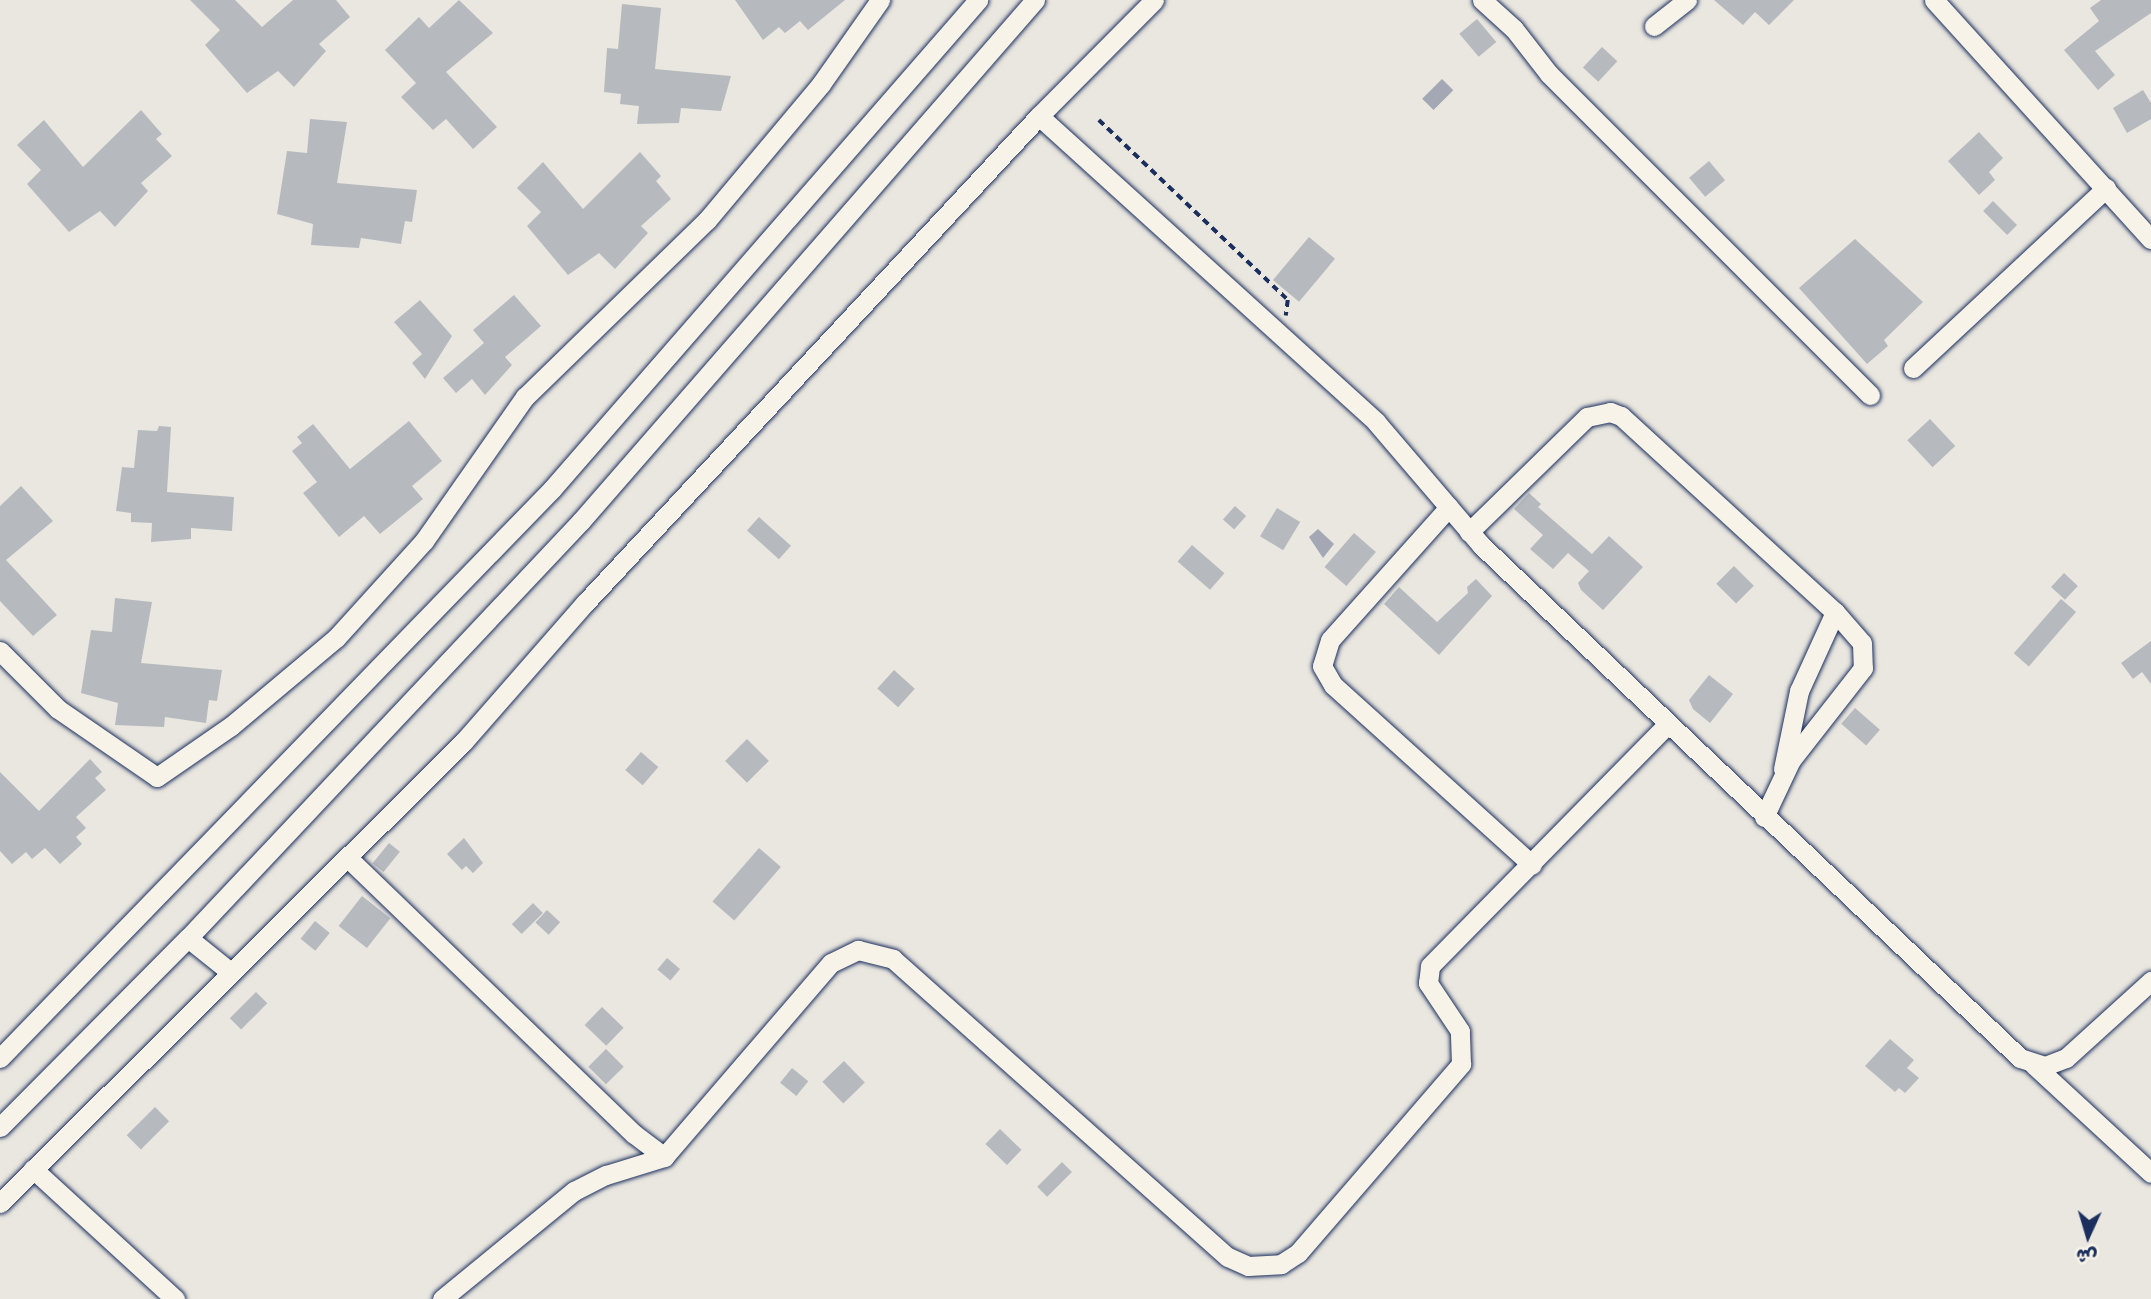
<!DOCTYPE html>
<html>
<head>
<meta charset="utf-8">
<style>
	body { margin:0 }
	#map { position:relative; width:2151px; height:1299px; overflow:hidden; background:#eae7e0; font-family:Delius,"Playpen Sans Arabic",sans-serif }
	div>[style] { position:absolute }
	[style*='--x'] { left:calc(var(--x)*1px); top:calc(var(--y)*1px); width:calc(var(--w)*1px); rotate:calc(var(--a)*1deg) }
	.water>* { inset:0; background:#a3a8b4; transform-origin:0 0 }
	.building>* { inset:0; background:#b6babf; transform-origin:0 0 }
	.path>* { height:3.5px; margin-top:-1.75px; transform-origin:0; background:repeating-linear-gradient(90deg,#1b2f5e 0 7px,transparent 0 12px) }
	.roads { filter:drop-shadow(0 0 2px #1b2f5e) drop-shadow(0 0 2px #1b2f5e) }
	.minor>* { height:19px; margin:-9.5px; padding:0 9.5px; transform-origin:9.5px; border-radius:9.5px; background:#f7f3e8 }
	span { translate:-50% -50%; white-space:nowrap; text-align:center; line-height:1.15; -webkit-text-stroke:6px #f7f3e8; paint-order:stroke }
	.north { position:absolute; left:2053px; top:1201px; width:70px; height:70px; -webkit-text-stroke:5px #f7f3e8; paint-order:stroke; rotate:184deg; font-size:19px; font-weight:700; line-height:28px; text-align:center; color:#1b2f5e }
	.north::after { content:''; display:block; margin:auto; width:24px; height:32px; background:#1b2f5e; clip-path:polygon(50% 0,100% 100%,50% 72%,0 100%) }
</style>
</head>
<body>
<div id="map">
	<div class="water">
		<i style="left:1442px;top:79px;width:16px;height:28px;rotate:45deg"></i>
		<i style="clip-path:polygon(1318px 529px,1334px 544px,1323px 558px,1309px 537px)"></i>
	</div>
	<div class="building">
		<i style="clip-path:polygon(190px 0,235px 0,262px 27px,293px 0,336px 0,350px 17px,319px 44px,326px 51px,294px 87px,278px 71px,247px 93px,205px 45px,220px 30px)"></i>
		<i style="clip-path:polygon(459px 0,493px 33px,446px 72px,497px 127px,473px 149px,446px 119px,433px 130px,401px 97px,416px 83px,385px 50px,419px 17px,429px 28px)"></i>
		<i style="clip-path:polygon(735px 0,845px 0,808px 30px,800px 21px,785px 33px,779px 27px,763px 40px)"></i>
		<i style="clip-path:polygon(1714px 0,1794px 0,1769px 25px,1755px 12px,1743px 25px)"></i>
		<i style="clip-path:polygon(2101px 0,2151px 0,2151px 13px,2095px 51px,2115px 75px,2098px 90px,2064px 50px,2099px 21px,2090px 8px)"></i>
		<i style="clip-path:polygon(622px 4px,661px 8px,655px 69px,731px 76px,721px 111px,681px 108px,679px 123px,637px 124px,639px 106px,620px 104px,621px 94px,604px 92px,607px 48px,618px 49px)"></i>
		<i style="left:1477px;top:19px;width:30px;height:23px;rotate:50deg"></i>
		<i style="left:1602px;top:47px;width:21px;height:28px;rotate:43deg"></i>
		<i style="clip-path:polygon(2143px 90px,2151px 103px,2151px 119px,2127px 133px,2113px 108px)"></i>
		<i style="clip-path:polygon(141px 110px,162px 134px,156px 139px,172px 156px,141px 183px,148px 191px,115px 227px,100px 211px,69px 232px,27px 184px,41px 170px,17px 145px,44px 120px,83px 167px)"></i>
		<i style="clip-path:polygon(310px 119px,347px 122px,337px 183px,417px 190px,412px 222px,405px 221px,401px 244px,361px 238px,359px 248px,311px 245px,313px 224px,277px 214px,287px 151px,307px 153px)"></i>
		<i style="clip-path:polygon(1979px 132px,2003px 158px,1989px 172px,1995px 180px,1979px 195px,1948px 161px)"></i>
		<i style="clip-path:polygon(640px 152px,661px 176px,656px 181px,671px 199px,641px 226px,648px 233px,615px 269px,599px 253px,568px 275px,527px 226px,541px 212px,517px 188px,543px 162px,583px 209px)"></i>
		<i style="left:1709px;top:161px;width:25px;height:26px;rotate:50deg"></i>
		<i style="left:1993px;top:201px;width:34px;height:14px;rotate:45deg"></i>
		<i style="left:1309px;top:237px;width:34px;height:56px;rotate:40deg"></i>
		<i style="clip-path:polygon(1855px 239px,1923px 302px,1884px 340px,1888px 346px,1867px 364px,1799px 288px)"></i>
		<i style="clip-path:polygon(514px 295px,541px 326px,505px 357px,512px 365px,485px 395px,472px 379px,456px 393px,443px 378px,484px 343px,473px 330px)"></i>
		<i style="clip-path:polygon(420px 300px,452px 336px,425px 379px,412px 363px,422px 354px,394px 322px)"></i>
		<i style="left:1930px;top:419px;width:37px;height:31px;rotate:47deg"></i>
		<i style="clip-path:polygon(409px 421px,442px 461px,412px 486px,423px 499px,380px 534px,364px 516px,339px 537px,303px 493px,317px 482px,292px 451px,302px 443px,297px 437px,313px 424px,350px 469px)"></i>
		<i style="clip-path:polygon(159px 426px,171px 427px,167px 492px,234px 497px,232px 531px,191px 528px,191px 539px,151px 542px,152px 523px,131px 522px,131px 513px,116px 511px,122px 467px,134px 468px,138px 430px,157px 431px)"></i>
		<i style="clip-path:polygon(21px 486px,53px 521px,6px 560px,57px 615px,33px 636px,0 601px,0 506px)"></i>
		<i style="clip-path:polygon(1529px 493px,1541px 504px,1538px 507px,1592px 554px,1609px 536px,1643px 567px,1603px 610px,1581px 590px,1578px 583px,1589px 571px,1568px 553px,1553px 569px,1530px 549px,1543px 535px,1514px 509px)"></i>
		<i style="left:1235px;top:506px;width:15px;height:18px;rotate:42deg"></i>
		<i style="left:1277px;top:508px;width:27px;height:33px;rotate:31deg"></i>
		<i style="left:759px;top:517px;width:43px;height:18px;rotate:42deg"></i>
		<i style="left:1354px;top:533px;width:29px;height:45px;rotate:41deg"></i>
		<i style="left:1192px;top:545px;width:43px;height:22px;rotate:41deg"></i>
		<i style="left:1734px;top:566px;width:28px;height:25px;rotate:45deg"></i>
		<i style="left:2064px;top:573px;width:19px;height:19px;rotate:43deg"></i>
		<i style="clip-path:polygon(1476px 579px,1492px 596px,1439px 655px,1384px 604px,1399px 587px,1437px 622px,1468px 593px,1467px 587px)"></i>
		<i style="clip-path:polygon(115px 598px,152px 602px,141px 663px,222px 670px,217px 701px,209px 700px,206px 723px,165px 717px,164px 727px,115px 725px,118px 703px,81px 693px,91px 630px,112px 632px)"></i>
		<i style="left:2061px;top:599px;width:20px;height:72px;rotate:41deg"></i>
		<i style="clip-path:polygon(2151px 641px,2151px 684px,2142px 672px,2133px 679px,2121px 663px)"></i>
		<i style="left:894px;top:670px;width:28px;height:25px;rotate:42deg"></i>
		<i style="clip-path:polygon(1709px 675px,1733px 694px,1710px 723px,1693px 709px,1689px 700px)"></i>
		<i style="left:1855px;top:708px;width:33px;height:21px;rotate:41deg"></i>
		<i style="left:747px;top:739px;width:31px;height:31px;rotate:45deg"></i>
		<i style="left:641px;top:752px;width:23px;height:24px;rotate:41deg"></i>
		<i style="clip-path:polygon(90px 759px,102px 772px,95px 778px,106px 790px,76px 817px,86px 828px,76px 837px,82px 844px,60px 864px,45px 848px,32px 859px,26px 852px,12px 864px,0 851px,0 772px,39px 811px)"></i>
		<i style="clip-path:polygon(464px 838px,483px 863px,473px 873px,466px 866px,462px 870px,447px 854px)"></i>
		<i style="left:389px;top:843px;width:14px;height:26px;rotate:39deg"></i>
		<i style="left:759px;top:848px;width:29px;height:71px;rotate:41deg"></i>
		<i style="left:362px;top:896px;width:36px;height:38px;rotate:38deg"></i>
		<i style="left:533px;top:903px;width:14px;height:30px;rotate:45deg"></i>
		<i style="left:547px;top:910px;width:18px;height:17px;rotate:43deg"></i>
		<i style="left:315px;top:921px;width:19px;height:23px;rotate:39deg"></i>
		<i style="left:667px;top:958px;width:17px;height:15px;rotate:40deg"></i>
		<i style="left:256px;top:992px;width:16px;height:37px;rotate:45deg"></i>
		<i style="left:602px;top:1007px;width:30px;height:25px;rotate:44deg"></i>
		<i style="clip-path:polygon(1890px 1039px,1914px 1060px,1907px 1068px,1919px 1078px,1905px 1093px,1899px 1088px,1895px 1092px,1865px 1066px)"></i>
		<i style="left:606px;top:1049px;width:25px;height:25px;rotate:45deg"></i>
		<i style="left:844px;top:1061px;width:30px;height:30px;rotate:46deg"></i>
		<i style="left:792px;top:1068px;width:21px;height:19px;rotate:39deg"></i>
		<i style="left:155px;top:1107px;width:20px;height:40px;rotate:45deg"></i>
		<i style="left:1000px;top:1129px;width:30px;height:21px;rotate:44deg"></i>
		<i style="left:1062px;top:1162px;width:14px;height:35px;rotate:45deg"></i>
	</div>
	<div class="path">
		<i style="--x:1099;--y:120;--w:261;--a:43.6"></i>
		<i style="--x:1288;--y:300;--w:16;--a:97"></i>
	</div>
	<div class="roads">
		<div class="minor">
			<i style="--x:1482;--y:0;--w:43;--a:42.2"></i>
			<i style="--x:1514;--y:29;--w:57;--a:52.1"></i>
			<i style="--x:1549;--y:74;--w:454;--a:45"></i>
			<i style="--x:1934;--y:0;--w:323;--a:47.8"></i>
			<i style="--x:1654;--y:26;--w:42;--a:-38.2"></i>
			<i style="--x:1039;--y:116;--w:455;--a:42.2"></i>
			<i style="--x:1376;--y:422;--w:162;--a:49.5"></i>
			<i style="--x:1481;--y:545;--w:744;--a:43.58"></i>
			<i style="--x:2020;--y:1058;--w:26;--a:18"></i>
			<i style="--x:2045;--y:1066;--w:22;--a:-21"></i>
			<i style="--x:2066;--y:1058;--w:115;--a:-42.2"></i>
			<i style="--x:1913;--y:368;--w:264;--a:-43"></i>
			<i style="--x:1449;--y:507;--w:178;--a:131.8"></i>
			<i style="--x:1330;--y:640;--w:27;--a:107"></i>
			<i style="--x:1322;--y:666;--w:22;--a:60"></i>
			<i style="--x:1333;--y:685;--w:268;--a:42.1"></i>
			<i style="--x:1469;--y:532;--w:165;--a:-44.3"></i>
			<i style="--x:1587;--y:417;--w:24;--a:-12"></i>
			<i style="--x:1610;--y:412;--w:12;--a:20"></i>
			<i style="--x:1621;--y:416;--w:290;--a:42.5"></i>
			<i style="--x:1835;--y:612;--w:41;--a:48.9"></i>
			<i style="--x:1862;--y:643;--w:25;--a:88"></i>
			<i style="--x:1863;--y:668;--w:117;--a:128"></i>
			<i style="--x:1791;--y:760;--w:63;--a:115.3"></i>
			<i style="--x:0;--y:651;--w:82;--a:45"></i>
			<i style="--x:58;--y:709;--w:120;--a:34.5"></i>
			<i style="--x:157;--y:777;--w:90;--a:-34.6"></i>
			<i style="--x:231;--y:726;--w:137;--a:-40"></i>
			<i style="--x:336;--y:638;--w:131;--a:-47.8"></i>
			<i style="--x:424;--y:541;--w:176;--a:-55"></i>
			<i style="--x:525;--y:397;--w:254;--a:-44.2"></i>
			<i style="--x:707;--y:220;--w:177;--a:-50"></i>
			<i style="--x:821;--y:84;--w:103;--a:-54.9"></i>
			<i style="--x:1783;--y:769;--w:80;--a:-78.4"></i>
			<i style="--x:1799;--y:691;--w:87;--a:-65.5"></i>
			<i style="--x:349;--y:859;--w:396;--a:44"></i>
			<i style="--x:634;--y:1134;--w:38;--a:37"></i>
			<i style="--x:188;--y:938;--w:53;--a:38.8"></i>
			<i style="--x:0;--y:1058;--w:793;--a:-45.87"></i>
			<i style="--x:552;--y:489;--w:649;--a:-48.94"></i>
			<i style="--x:2034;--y:1065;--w:159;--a:42.7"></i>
			<i style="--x:0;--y:1127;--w:267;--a:-45.2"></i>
			<i style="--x:188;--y:938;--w:573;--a:-46.7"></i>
			<i style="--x:581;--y:521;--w:691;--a:-48.93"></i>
			<i style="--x:33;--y:1169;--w:193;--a:42.5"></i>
			<i style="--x:0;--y:1203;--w:655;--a:-44.88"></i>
			<i style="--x:464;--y:741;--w:184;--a:-48.8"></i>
			<i style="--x:585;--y:603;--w:666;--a:-47.01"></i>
			<i style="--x:1039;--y:116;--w:163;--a:-45.2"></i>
			<i style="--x:442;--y:1299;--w:171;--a:-39.3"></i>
			<i style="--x:574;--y:1191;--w:36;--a:-27"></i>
			<i style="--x:606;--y:1175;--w:61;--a:-17.2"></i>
			<i style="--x:664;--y:1157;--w:256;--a:-49.3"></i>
			<i style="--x:831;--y:963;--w:30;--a:-26"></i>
			<i style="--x:858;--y:950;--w:36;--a:14"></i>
			<i style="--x:893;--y:959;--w:448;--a:41.7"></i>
			<i style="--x:1228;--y:1257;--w:22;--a:24"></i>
			<i style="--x:1248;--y:1266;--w:33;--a:-3"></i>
			<i style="--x:1281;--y:1264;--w:20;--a:-33"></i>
			<i style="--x:1298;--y:1253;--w:250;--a:-49.2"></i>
			<i style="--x:1461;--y:1064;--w:33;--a:-92"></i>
			<i style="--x:1460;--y:1031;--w:58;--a:-123.7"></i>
			<i style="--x:1428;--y:983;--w:17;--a:-83"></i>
			<i style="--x:1430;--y:966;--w:339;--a:-45.5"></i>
		</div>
	</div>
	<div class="north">ش</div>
</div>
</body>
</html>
